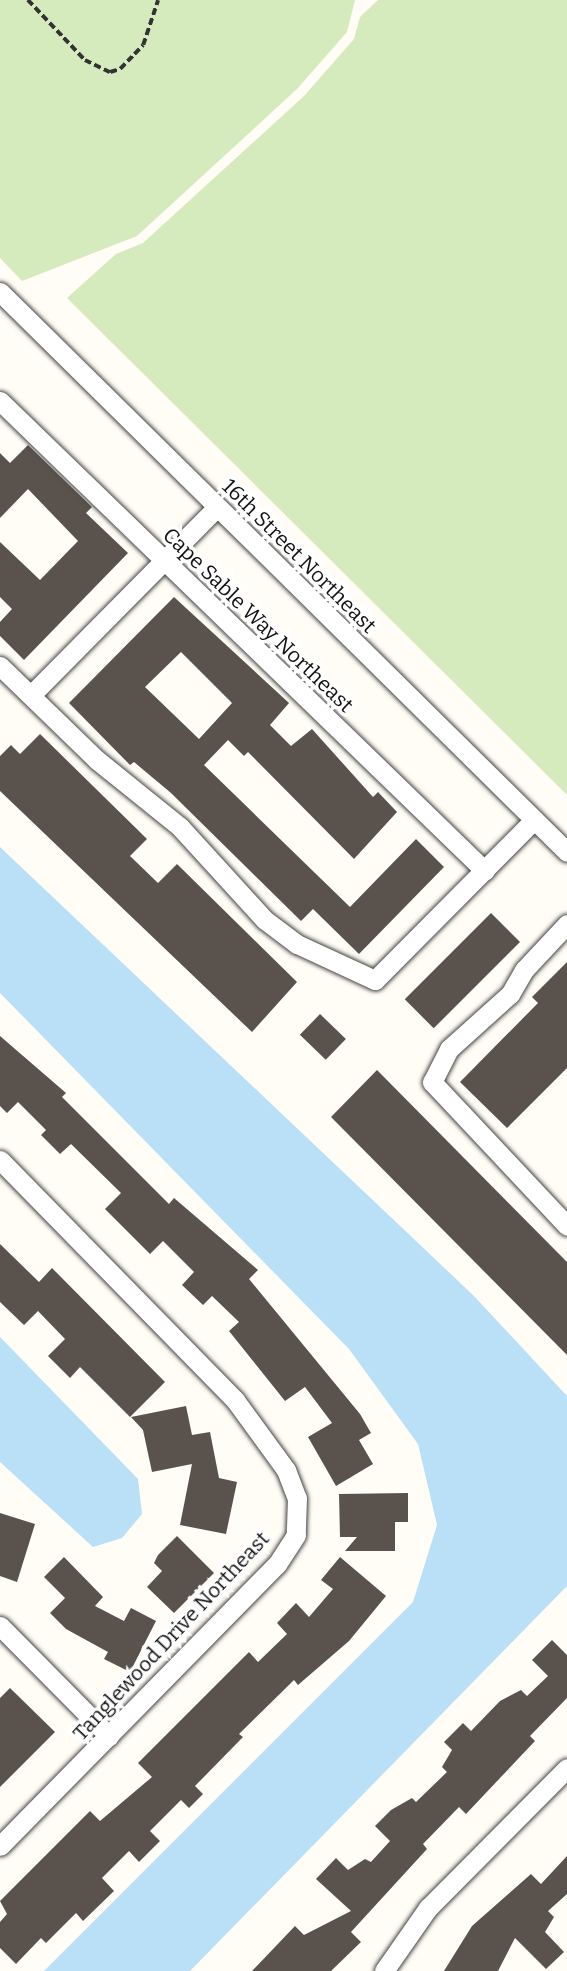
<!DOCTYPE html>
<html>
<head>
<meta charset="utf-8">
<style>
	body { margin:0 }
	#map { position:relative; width:567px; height:1971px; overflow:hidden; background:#fffdf5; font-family:Bitter,serif }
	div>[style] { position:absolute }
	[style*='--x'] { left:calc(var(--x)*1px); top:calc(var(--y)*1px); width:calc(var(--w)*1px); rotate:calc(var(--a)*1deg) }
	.green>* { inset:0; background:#d5ebbd }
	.water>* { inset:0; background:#b9e0f7 }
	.building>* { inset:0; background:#5a524d; transform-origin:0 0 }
	.path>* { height:3.5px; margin-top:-1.75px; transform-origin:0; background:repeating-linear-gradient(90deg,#333 0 7px,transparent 0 10.5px) }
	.roads { filter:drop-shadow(0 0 2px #444) drop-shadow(0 0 2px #444) }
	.street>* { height:19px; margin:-9.5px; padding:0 9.5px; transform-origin:9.5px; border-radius:9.5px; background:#fff }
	span { translate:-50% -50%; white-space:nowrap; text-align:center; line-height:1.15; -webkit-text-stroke:7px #fff; paint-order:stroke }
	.street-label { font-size:21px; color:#111 }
</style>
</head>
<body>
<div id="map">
	<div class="green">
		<i style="clip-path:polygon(0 0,355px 0,347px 32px,297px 89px,137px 236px,22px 281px,0 258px)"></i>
		<i style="clip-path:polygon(378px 0,567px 0,567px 795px,67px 298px,116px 254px,143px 243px,304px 96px,354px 39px,360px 17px)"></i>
	</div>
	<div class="water">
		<i style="clip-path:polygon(0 847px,474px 1296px,567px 1396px,567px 1586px,190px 1971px,44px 1971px,413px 1602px,437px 1525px,418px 1444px,349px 1349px,0 993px)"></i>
		<i style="clip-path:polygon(0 1337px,138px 1479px,142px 1514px,122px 1538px,93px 1547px,0 1462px)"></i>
	</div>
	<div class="building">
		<i style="clip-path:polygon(28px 445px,92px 507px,86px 513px,128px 553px,24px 660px,0 636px,0 622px,12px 609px,0 597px,0 542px,40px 580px,78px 541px,28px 489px,0 518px,0 453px,10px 463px)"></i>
		<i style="clip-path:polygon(evenodd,174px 597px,289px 703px,270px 725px,291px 746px,312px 729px,373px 797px,378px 792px,397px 812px,354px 859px,248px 752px,244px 756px,228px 740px,204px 765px,350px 907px,416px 839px,444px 867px,359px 954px,313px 909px,301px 921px,171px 793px,134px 762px,130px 765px,69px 703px,174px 597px,181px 652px,232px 703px,199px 739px,145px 687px,181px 652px)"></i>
		<i style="clip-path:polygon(40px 734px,147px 839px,130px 856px,158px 883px,177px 864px,297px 982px,252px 1032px,0 791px,0 756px,11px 745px,20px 754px)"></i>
		<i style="left:491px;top:913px;width:41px;height:122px;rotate:45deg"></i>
		<i style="clip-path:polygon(567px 962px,567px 1068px,507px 1128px,460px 1082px,538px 1003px,532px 997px)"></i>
		<i style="left:320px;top:1014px;width:36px;height:29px;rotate:44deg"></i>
		<i style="clip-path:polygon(0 1036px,66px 1093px,62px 1097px,169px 1204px,174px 1198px,258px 1270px,249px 1279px,360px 1414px,371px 1433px,359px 1440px,373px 1464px,336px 1486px,308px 1437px,332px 1423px,305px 1387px,285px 1401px,229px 1331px,239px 1322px,212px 1296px,203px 1305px,182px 1285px,194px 1272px,163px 1241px,150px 1254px,105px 1209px,121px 1193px,71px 1144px,60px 1154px,41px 1135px,46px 1130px,18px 1102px,7px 1113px,0 1106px)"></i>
		<i style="clip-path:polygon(377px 1070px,567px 1262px,567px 1355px,331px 1117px)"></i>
		<i style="clip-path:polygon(0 1244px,39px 1282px,52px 1268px,165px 1382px,130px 1417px,80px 1367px,70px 1378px,48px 1356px,65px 1339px,38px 1311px,24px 1325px,0 1302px)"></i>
		<i style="clip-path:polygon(186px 1406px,192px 1435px,210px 1432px,219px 1478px,237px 1482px,226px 1534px,180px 1525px,192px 1464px,152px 1472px,143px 1430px,131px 1417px)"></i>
		<i style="clip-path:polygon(408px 1493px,408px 1522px,395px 1522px,395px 1551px,345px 1551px,357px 1537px,340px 1537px,339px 1494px)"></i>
		<i style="clip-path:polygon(0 1513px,35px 1524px,17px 1582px,0 1576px)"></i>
		<i style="clip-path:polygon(177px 1536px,214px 1573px,174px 1613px,147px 1587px,162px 1571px,154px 1563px,158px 1555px)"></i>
		<i style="clip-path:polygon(64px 1557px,103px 1597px,95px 1606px,124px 1621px,131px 1608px,156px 1621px,130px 1672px,104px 1659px,108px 1652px,66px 1629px,50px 1613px,65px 1598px,44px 1577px)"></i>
		<i style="clip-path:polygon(340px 1557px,386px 1596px,349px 1641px,298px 1685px,294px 1680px,239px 1734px,243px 1737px,195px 1786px,203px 1794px,189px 1808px,181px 1800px,150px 1831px,160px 1841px,139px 1862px,129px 1851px,102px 1878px,114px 1891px,83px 1921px,76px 1913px,46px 1943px,41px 1938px,16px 1964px,0 1948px,0 1922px,7px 1914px,0 1901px,90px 1811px,100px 1821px,152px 1777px,138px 1763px,249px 1652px,258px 1662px,287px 1634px,277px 1623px,296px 1603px,309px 1617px,333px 1589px,321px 1580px)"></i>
		<i style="clip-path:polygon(552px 1640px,567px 1655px,567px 1698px,530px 1736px,535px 1741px,466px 1814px,459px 1807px,423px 1844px,427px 1849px,351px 1932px,361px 1942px,331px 1971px,252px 1971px,295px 1926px,304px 1935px,351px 1911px,316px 1879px,336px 1858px,348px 1870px,365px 1859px,371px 1862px,390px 1841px,375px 1826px,391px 1810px,412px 1798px,416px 1802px,447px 1772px,442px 1767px,452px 1750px,444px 1742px,463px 1723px,471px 1731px,500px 1701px,521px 1690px,527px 1696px,548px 1676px,532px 1660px)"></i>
		<i style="clip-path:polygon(10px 1688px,55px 1732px,0 1787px,0 1698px)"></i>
		<i style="clip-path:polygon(567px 1856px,567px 1894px,548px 1911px,554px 1917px,545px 1932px,564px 1952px,546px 1969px,515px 1938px,498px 1971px,444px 1971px,472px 1926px,531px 1874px,541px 1884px)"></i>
	</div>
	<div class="path">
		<i style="--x:28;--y:0;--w:83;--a:46.5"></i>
		<i style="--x:85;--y:60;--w:28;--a:26"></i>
		<i style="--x:110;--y:72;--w:10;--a:-17"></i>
		<i style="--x:120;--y:69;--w:33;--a:-46"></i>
		<i style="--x:143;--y:45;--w:47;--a:-71.6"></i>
	</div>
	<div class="roads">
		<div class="street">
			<i style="--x:0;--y:292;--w:797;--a:44.64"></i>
			<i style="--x:0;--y:401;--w:675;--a:44.1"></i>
			<i style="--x:0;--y:666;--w:135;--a:44.1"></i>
			<i style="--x:97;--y:760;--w:107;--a:38.9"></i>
			<i style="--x:180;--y:827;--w:126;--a:47.6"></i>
			<i style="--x:265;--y:920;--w:40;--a:37"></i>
			<i style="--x:297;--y:944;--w:86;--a:24.8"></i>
			<i style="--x:375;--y:980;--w:226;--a:-45.2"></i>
			<i style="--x:31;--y:695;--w:264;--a:-45.3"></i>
			<i style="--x:567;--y:924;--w:63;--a:133.1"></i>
			<i style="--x:524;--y:970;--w:28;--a:120"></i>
			<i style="--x:510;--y:994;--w:82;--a:138"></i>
			<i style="--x:449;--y:1049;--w:37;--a:117"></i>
			<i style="--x:432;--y:1082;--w:197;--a:46.8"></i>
			<i style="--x:0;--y:1160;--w:336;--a:45.6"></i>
			<i style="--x:235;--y:1400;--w:87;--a:53.9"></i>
			<i style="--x:286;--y:1470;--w:30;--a:69"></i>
			<i style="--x:297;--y:1498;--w:37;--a:92"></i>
			<i style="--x:296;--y:1535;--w:35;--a:123"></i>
			<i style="--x:277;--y:1564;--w:395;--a:134.5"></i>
			<i style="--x:0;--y:1626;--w:155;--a:45.3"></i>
			<i style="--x:384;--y:1971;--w:77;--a:-55.1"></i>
			<i style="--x:428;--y:1908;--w:197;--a:-45.2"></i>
		</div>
	</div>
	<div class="street-label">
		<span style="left:299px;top:556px;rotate:45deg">16th Street Northeast</span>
		<span style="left:258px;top:620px;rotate:44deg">Cape Sable Way Northeast</span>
		<span style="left:171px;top:1636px;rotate:-47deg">Tanglewood Drive Northeast</span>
	</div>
</div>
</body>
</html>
